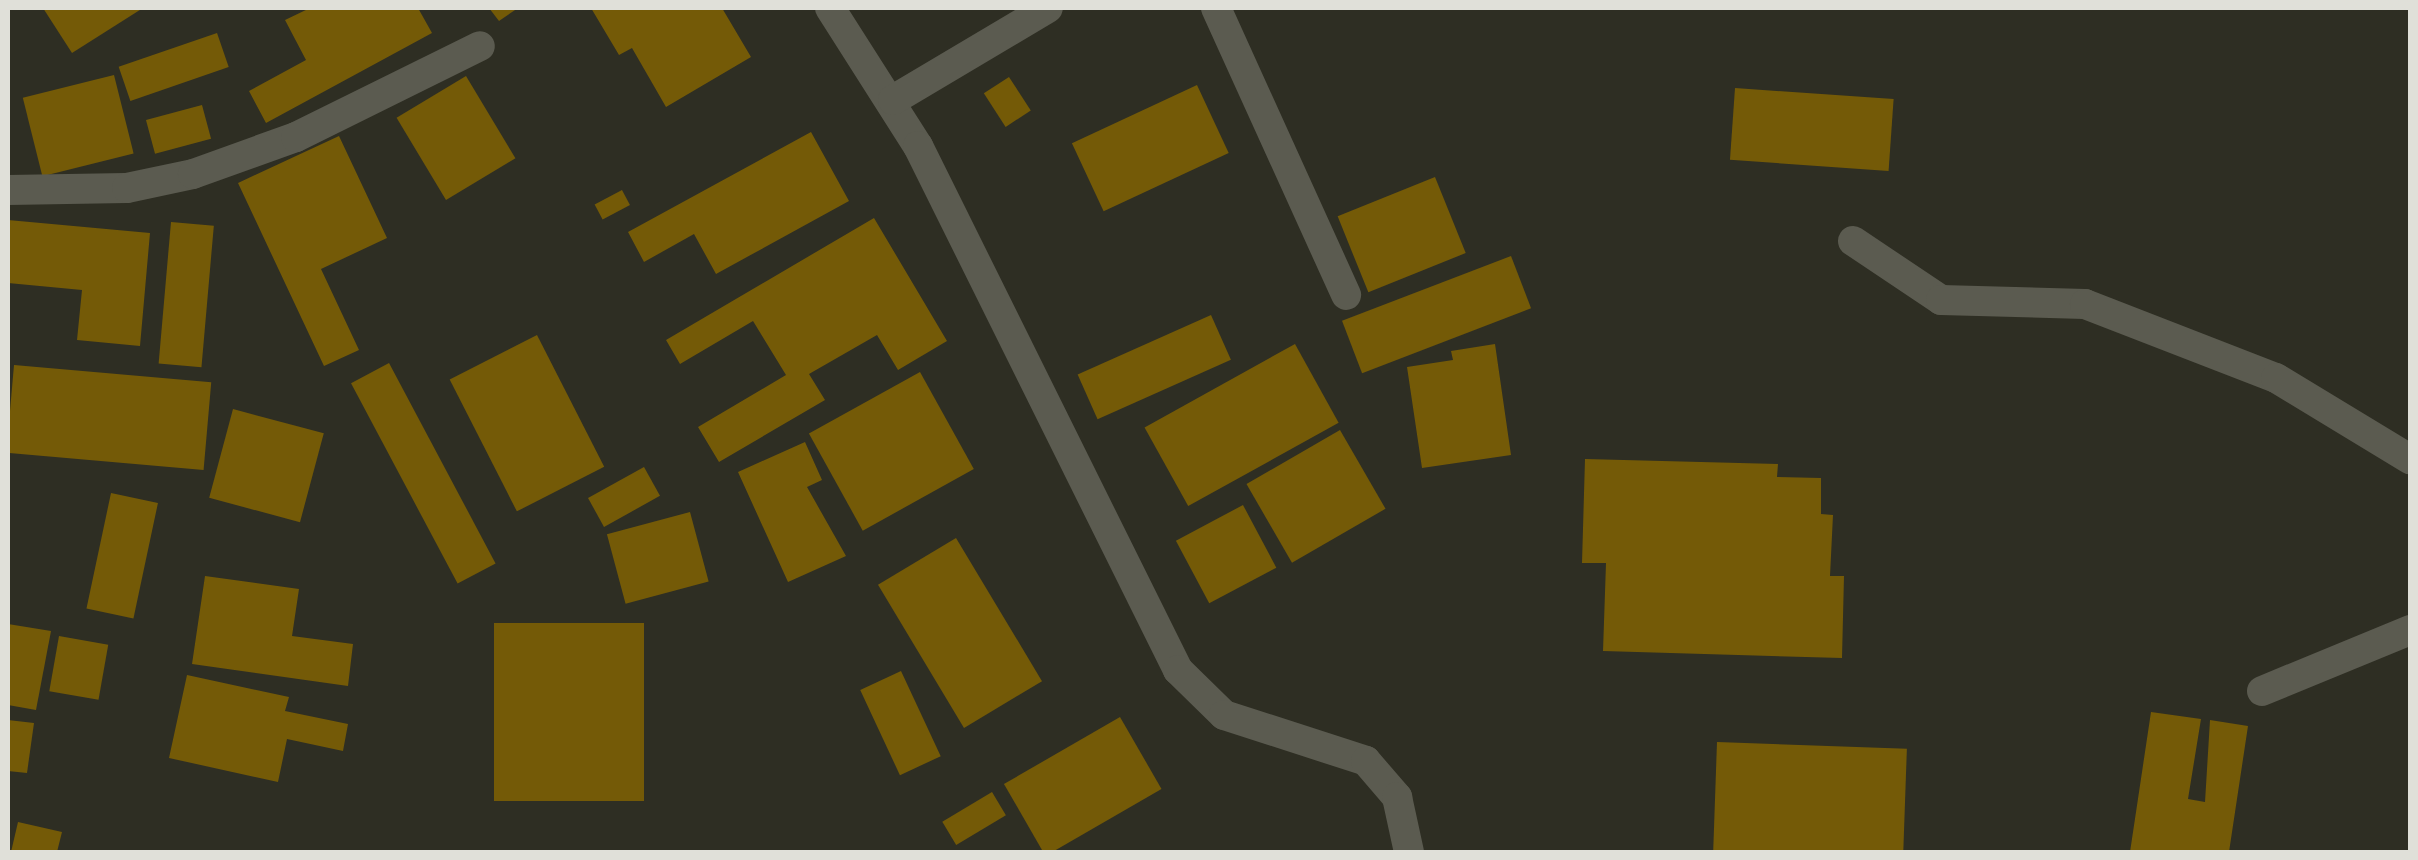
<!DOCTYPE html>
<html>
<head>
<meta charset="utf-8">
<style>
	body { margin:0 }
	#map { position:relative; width:2418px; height:860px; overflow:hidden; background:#2e2e23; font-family:Bitter,serif }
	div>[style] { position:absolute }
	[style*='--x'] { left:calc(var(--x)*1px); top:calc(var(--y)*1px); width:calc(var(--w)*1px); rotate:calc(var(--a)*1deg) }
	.building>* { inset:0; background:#745a07; transform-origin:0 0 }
	.street>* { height:30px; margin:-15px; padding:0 15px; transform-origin:15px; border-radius:15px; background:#5b5b50 }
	span { translate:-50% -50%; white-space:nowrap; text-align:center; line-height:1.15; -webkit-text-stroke:10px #24241a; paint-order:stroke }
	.frame { position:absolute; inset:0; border:10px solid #e0e0d9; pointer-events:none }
</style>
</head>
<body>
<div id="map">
	<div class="building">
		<i style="clip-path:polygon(43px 8px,143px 8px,72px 53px)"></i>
		<i style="clip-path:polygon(310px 8px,418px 8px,432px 33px,266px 123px,249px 91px,306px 60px,285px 20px)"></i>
		<i style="clip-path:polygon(489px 8px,518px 8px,499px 21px)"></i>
		<i style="clip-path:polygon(591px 8px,722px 8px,751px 57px,666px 107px,632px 48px,619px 55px)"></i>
		<i style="left:217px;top:33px;width:36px;height:104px;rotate:71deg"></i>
		<i style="left:114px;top:75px;width:81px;height:94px;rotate:76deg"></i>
		<i style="left:466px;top:76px;width:96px;height:81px;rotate:59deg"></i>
		<i style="left:1009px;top:77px;width:40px;height:30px;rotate:57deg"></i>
		<i style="left:1197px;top:85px;width:75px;height:138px;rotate:65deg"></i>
		<i style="left:1735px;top:88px;width:159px;height:72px;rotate:4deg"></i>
		<i style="left:202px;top:105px;width:35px;height:58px;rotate:75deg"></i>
		<i style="clip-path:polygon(811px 132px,849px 201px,716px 274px,694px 234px,644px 262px,628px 232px)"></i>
		<i style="clip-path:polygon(339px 136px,387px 238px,321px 269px,359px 350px,324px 366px,238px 183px)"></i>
		<i style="left:1435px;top:177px;width:82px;height:105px;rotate:68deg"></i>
		<i style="left:622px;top:190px;width:17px;height:31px;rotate:62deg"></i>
		<i style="clip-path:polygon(874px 218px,947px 341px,898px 370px,877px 335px,809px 374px,825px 400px,719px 462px,698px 427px,786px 375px,753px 321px,680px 364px,666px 340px)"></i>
		<i style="clip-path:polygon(8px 220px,150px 233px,140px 346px,77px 340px,82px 290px,8px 283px)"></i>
		<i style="left:171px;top:222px;width:43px;height:142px;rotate:5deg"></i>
		<i style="left:1511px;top:256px;width:56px;height:181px;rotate:69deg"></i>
		<i style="left:1211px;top:315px;width:49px;height:146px;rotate:66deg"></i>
		<i style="left:537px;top:335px;width:148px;height:98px;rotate:63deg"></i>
		<i style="left:1295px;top:344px;width:90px;height:172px;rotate:61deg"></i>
		<i style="clip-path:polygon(1495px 344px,1511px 455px,1422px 468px,1407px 367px,1453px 360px,1451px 351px)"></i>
		<i style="left:389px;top:363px;width:227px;height:43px;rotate:62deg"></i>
		<i style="left:14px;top:365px;width:198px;height:88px;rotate:5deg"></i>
		<i style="left:920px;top:372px;width:111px;height:127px;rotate:61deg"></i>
		<i style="left:233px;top:409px;width:94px;height:92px;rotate:15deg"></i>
		<i style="left:1340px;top:430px;width:91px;height:108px;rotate:60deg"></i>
		<i style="clip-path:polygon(805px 442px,822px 480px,807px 487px,846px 556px,788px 582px,738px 472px)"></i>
		<i style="clip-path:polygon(1585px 459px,1778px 464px,1777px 477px,1821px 478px,1821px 514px,1833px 515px,1830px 576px,1844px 576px,1842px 658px,1603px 651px,1606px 563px,1582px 563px)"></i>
		<i style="left:644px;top:467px;width:33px;height:64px;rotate:61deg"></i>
		<i style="left:111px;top:493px;width:48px;height:118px;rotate:12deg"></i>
		<i style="left:1243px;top:505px;width:71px;height:76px;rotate:62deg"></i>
		<i style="left:690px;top:512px;width:72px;height:86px;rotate:75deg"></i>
		<i style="left:956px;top:538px;width:167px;height:91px;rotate:59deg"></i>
		<i style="clip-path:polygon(205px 576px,299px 589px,292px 636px,353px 644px,348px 686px,192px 664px)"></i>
		<i style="left:644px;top:623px;width:178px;height:150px;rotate:90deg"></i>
		<i style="clip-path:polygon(8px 624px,51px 631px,36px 710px,8px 705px)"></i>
		<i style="left:59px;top:636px;width:50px;height:56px;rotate:10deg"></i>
		<i style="left:901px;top:671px;width:94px;height:45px;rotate:65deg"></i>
		<i style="clip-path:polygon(187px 675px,289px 697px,285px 711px,348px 724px,343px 751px,287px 739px,278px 782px,169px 758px)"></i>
		<i style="clip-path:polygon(2151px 712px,2201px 719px,2188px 799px,2205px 802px,2210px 720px,2248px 726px,2229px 852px,2130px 852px)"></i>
		<i style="left:1120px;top:717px;width:83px;height:134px;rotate:60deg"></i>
		<i style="clip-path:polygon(8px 720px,34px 723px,27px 773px,8px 771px)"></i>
		<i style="left:1717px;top:742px;width:190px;height:110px;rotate:2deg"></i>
		<i style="left:992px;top:792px;width:27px;height:58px;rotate:59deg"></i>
		<i style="clip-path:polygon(18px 822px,62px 832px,57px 852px,11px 852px)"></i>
	</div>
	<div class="street">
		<i style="--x:830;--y:8;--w:164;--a:57.5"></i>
		<i style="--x:918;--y:146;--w:585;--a:63.61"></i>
		<i style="--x:1178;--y:670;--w:64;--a:44.4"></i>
		<i style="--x:1224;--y:715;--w:149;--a:17.9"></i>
		<i style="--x:1366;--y:761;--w:48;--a:49.3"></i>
		<i style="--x:1397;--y:797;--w:56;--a:77.7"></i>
		<i style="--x:1216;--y:8;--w:315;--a:65.6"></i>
		<i style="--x:893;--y:100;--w:180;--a:-30.7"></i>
		<i style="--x:8;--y:190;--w:119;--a:-1"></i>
		<i style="--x:127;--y:188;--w:67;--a:-12"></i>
		<i style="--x:193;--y:174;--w:109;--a:-19.8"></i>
		<i style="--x:296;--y:137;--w:205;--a:-26.3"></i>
		<i style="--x:1853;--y:241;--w:106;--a:33.8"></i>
		<i style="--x:1941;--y:300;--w:144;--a:1.6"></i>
		<i style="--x:2085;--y:304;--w:205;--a:21.2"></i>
		<i style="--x:2276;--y:378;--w:157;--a:31.2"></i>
		<i style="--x:2262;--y:691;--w:160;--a:-22.4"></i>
	</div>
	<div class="frame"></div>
</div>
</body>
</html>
